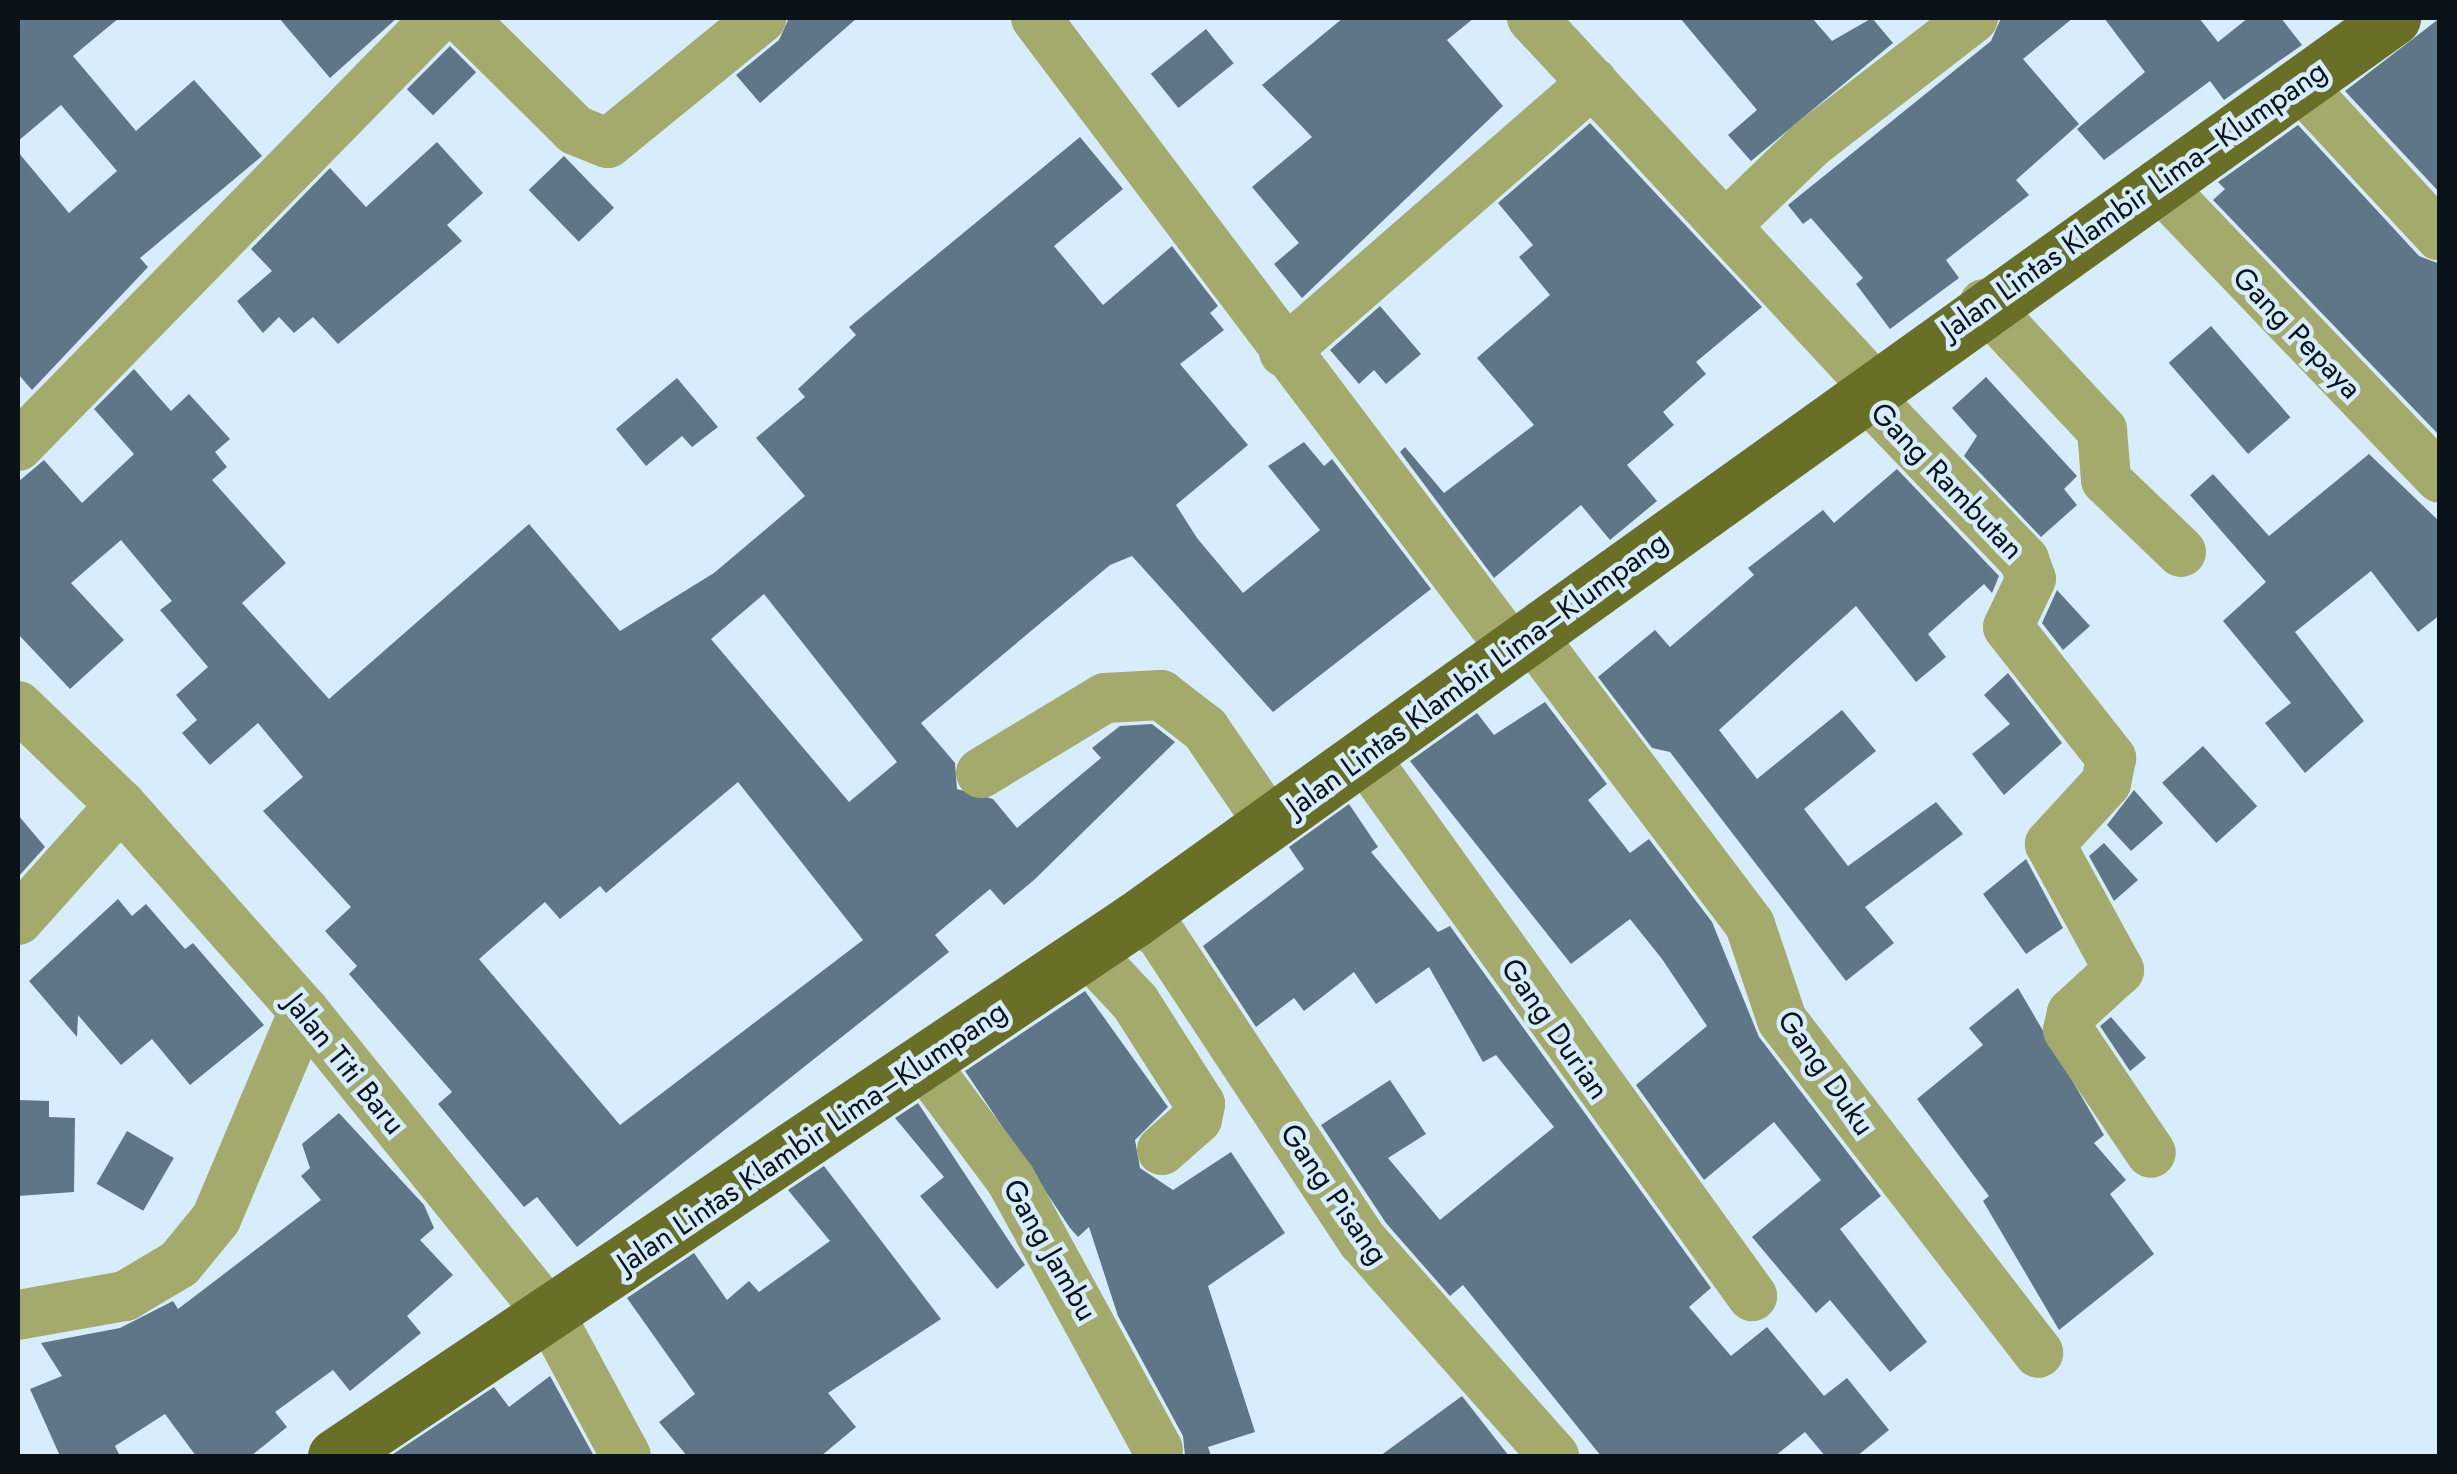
<!DOCTYPE html>
<html>
<head>
<meta charset="utf-8">
<style>
	body { margin:0 }
	#map { position:relative; width:2457px; height:1474px; overflow:hidden; background:#d7edfd; font-family:Jost,sans-serif }
	div>[style] { position:absolute }
	[style*='--x'] { left:calc(var(--x)*1px); top:calc(var(--y)*1px); width:calc(var(--w)*1px); rotate:calc(var(--a)*1deg) }
	.building>* { inset:0; background:#5e7687; transform-origin:0 0 }
	.minor>* { height:50px; margin:-25px; padding:0 25px; transform-origin:25px; border-radius:25px; background:#a3aa6c }
	.major>* { height:55px; margin:-27.5px; padding:0 27.5px; transform-origin:27.5px; border-radius:27.5px; background:#6a6f28 }
	span { translate:-50% -50%; white-space:nowrap; text-align:center; line-height:1.15; -webkit-text-stroke:9px #d7edfd; paint-order:stroke }
	.street-label { font-size:30px; color:#091219 }
	.frame { position:absolute; inset:0; border:20px solid #091219; pointer-events:none }
</style>
</head>
<body>
<div id="map">
	<div class="building">
		<i style="clip-path:polygon(18px 18px,119px 18px,73px 56px,136px 131px,194px 80px,262px 156px,140px 258px,148px 267px,32px 390px,18px 374px,18px 152px,69px 213px,117px 171px,61px 105px,18px 141px)"></i>
		<i style="clip-path:polygon(279px 18px,397px 18px,330px 78px)"></i>
		<i style="clip-path:polygon(789px 18px,857px 18px,760px 103px,736px 75px,779px 40px)"></i>
		<i style="clip-path:polygon(1343px 18px,1474px 18px,1447px 40px,1503px 106px,1302px 298px,1274px 264px,1299px 243px,1252px 187px,1312px 137px,1262px 85px)"></i>
		<i style="clip-path:polygon(1680px 18px,1812px 18px,1832px 41px,1872px 18px,1893px 43px,1751px 161px,1728px 135px,1757px 110px)"></i>
		<i style="clip-path:polygon(2001px 18px,2073px 18px,2023px 59px,2079px 124px,2016px 180px,2029px 195px,1946px 260px,1959px 278px,1890px 329px,1856px 284px,1863px 278px,1811px 218px,1803px 224px,1788px 205px,1991px 41px)"></i>
		<i style="clip-path:polygon(2104px 18px,2199px 18px,2218px 42px,2248px 18px,2281px 18px,2302px 45px,2224px 100px,2210px 81px,2104px 160px,2077px 129px,2145px 72px)"></i>
		<i style="clip-path:polygon(2440px 18px,2440px 193px,2345px 91px)"></i>
		<i style="left:1206px;top:29px;width:44px;height:71px;rotate:51deg"></i>
		<i style="left:450px;top:46px;width:37px;height:61px;rotate:45deg"></i>
		<i style="clip-path:polygon(1590px 123px,1762px 307px,1696px 362px,1706px 374px,1663px 412px,1674px 425px,1627px 465px,1657px 501px,1610px 540px,1581px 505px,1494px 578px,1400px 452px,1405px 447px,1444px 493px,1534px 425px,1477px 358px,1550px 295px,1519px 257px,1533px 245px,1498px 203px)"></i>
		<i style="clip-path:polygon(2298px 125px,2419px 256px,2440px 264px,2440px 436px,2213px 200px,2225px 189px,2218px 182px)"></i>
		<i style="clip-path:polygon(evenodd,1080px 137px,1123px 189px,1054px 246px,1103px 305px,1172px 246px,1218px 306px,1210px 313px,1224px 330px,1180px 364px,1248px 445px,1176px 505px,1197px 538px,1243px 593px,1320px 530px,1268px 466px,1304px 442px,1324px 466px,1332px 459px,1431px 589px,1273px 712px,1132px 556px,1110px 565px,921px 723px,955px 763px,957px 789px,993px 799px,1017px 828px,1101px 758px,1092px 748px,1120px 726px,1152px 724px,1175px 742px,1034px 880px,1004px 905px,990px 889px,935px 935px,949px 952px,577px 1247px,537px 1197px,524px 1207px,438px 1104px,452px 1092px,349px 974px,357px 966px,325px 931px,351px 907px,263px 811px,303px 777px,258px 723px,210px 765px,182px 733px,197px 720px,176px 695px,208px 667px,160px 610px,172px 601px,121px 540px,71px 583px,124px 640px,70px 689px,18px 634px,18px 482px,44px 460px,82px 503px,134px 454px,94px 409px,134px 369px,171px 411px,189px 394px,230px 439px,215px 452px,227px 467px,212px 480px,286px 563px,242px 603px,329px 699px,529px 524px,620px 631px,714px 573px,805px 496px,756px 438px,805px 397px,798px 389px,856px 335px,849px 327px,1080px 137px,764px 594px,897px 762px,849px 802px,711px 639px,764px 594px,1080px 137px,738px 782px,863px 940px,620px 1125px,479px 959px,545px 902px,560px 919px,600px 886px,606px 893px,738px 782px)"></i>
		<i style="clip-path:polygon(437px 142px,483px 193px,447px 225px,462px 241px,338px 344px,313px 317px,294px 333px,279px 317px,263px 333px,237px 301px,272px 271px,251px 249px,330px 168px,366px 207px)"></i>
		<i style="left:564px;top:156px;width:72px;height:49px;rotate:46deg"></i>
		<i style="clip-path:polygon(1380px 306px,1421px 354px,1386px 384px,1374px 370px,1359px 384px,1330px 350px)"></i>
		<i style="left:2211px;top:326px;width:121px;height:56px;rotate:49deg"></i>
		<i style="clip-path:polygon(1986px 377px,2077px 476px,2064px 489px,2077px 505px,2041px 537px,1964px 456px,1977px 436px,1952px 408px)"></i>
		<i style="clip-path:polygon(677px 378px,718px 427px,692px 447px,682px 436px,646px 466px,616px 429px)"></i>
		<i style="clip-path:polygon(2369px 454px,2440px 522px,2440px 615px,2418px 632px,2371px 571px,2295px 632px,2364px 721px,2305px 773px,2265px 723px,2291px 703px,2223px 621px,2266px 582px,2190px 495px,2213px 474px,2269px 536px)"></i>
		<i style="clip-path:polygon(1897px 469px,1999px 576px,1992px 593px,1984px 584px,1928px 634px,1946px 657px,1916px 682px,1856px 606px,1719px 730px,1757px 779px,1842px 710px,1876px 751px,1804px 809px,1848px 866px,1936px 802px,1963px 834px,1865px 907px,1894px 943px,1846px 981px,1670px 752px,1652px 748px,1598px 677px,1655px 630px,1670px 647px,1754px 575px,1748px 568px,1823px 510px,1834px 523px)"></i>
		<i style="clip-path:polygon(2057px 590px,2090px 626px,2063px 650px,2042px 623px)"></i>
		<i style="clip-path:polygon(2008px 673px,2062px 743px,2004px 795px,1972px 754px,2010px 724px,1984px 695px)"></i>
		<i style="clip-path:polygon(1545px 702px,1607px 784px,1588px 800px,1630px 853px,1649px 839px,1712px 922px,1759px 1037px,1881px 1196px,1840px 1229px,1927px 1342px,1890px 1372px,1830px 1300px,1816px 1313px,1752px 1237px,1821px 1180px,1774px 1122px,1704px 1180px,1636px 1085px,1707px 1026px,1662px 959px,1630px 919px,1571px 964px,1410px 761px,1477px 713px,1494px 735px)"></i>
		<i style="left:2203px;top:746px;width:81px;height:55px;rotate:48deg"></i>
		<i style="clip-path:polygon(2134px 790px,2163px 823px,2131px 851px,2107px 825px)"></i>
		<i style="clip-path:polygon(1349px 804px,1378px 847px,1371px 852px,1438px 932px,1450px 926px,1711px 1288px,1689px 1307px,1731px 1356px,1767px 1327px,1824px 1396px,1847px 1378px,1889px 1430px,1857px 1456px,1825px 1456px,1805px 1432px,1775px 1456px,1601px 1456px,1463px 1285px,1450px 1296px,1386px 1223px,1321px 1125px,1390px 1080px,1426px 1134px,1388px 1158px,1440px 1220px,1554px 1127px,1496px 1055px,1483px 1062px,1429px 967px,1376px 1004px,1354px 972px,1304px 1011px,1294px 998px,1256px 1027px,1203px 946px,1304px 869px,1289px 847px)"></i>
		<i style="clip-path:polygon(18px 815px,45px 847px,18px 877px)"></i>
		<i style="clip-path:polygon(2104px 843px,2138px 880px,2114px 901px,2089px 856px)"></i>
		<i style="clip-path:polygon(2026px 859px,2063px 928px,2026px 954px,1983px 894px)"></i>
		<i style="clip-path:polygon(118px 899px,132px 916px,146px 904px,185px 949px,193px 943px,264px 1025px,190px 1085px,152px 1039px,121px 1065px,78px 1015px,77px 1037px,29px 981px)"></i>
		<i style="clip-path:polygon(2018px 988px,2104px 1135px,2094px 1143px,2126px 1180px,2110px 1194px,2154px 1254px,2059px 1330px,1983px 1201px,1989px 1196px,1917px 1099px,1983px 1045px,1969px 1028px)"></i>
		<i style="clip-path:polygon(1085px 991px,1168px 1107px,1135px 1140px,1140px 1168px,1173px 1190px,1231px 1152px,1285px 1233px,1208px 1286px,1255px 1432px,1208px 1447px,1211px 1456px,1185px 1456px,1183px 1436px,1118px 1316px,1089px 1227px,1078px 1237px,1070px 1228px,965px 1071px)"></i>
		<i style="clip-path:polygon(2111px 1017px,2146px 1058px,2130px 1071px,2100px 1026px)"></i>
		<i style="clip-path:polygon(19px 1100px,49px 1101px,49px 1117px,75px 1118px,74px 1192px,18px 1196px)"></i>
		<i style="clip-path:polygon(918px 1103px,1025px 1265px,997px 1289px,920px 1196px,944px 1177px,895px 1118px)"></i>
		<i style="clip-path:polygon(339px 1113px,424px 1205px,434px 1228px,420px 1240px,453px 1275px,407px 1316px,421px 1333px,350px 1391px,333px 1370px,275px 1412px,287px 1427px,251px 1456px,196px 1456px,165px 1414px,115px 1446px,120px 1456px,60px 1456px,30px 1389px,62px 1376px,41px 1343px,120px 1328px,173px 1301px,178px 1309px,321px 1200px,301px 1176px,310px 1168px,302px 1144px)"></i>
		<i style="left:127px;top:1131px;width:54px;height:61px;rotate:30deg"></i>
		<i style="clip-path:polygon(824px 1166px,941px 1319px,828px 1393px,856px 1427px,821px 1456px,687px 1456px,659px 1422px,695px 1394px,627px 1298px,694px 1253px,727px 1300px,749px 1281px,759px 1292px,830px 1241px,788px 1190px)"></i>
		<i style="clip-path:polygon(550px 1376px,594px 1456px,390px 1456px,494px 1387px,509px 1407px)"></i>
		<i style="clip-path:polygon(1462px 1396px,1509px 1456px,1380px 1456px)"></i>
	</div>
	<div class="minor">
		<i style="--x:462;--y:18;--w:159;--a:44.7"></i>
		<i style="--x:575;--y:130;--w:35;--a:22"></i>
		<i style="--x:608;--y:143;--w:198;--a:-39.2"></i>
		<i style="--x:1036;--y:18;--w:790;--a:52.97"></i>
		<i style="--x:1532;--y:18;--w:501;--a:47.1"></i>
		<i style="--x:2299;--y:84;--w:207;--a:47.2"></i>
		<i style="--x:2158;--y:184;--w:407;--a:46.2"></i>
		<i style="--x:1728;--y:223;--w:114;--a:-43.9"></i>
		<i style="--x:1810;--y:144;--w:206;--a:-37.7"></i>
		<i style="--x:1984;--y:304;--w:173;--a:46.9"></i>
		<i style="--x:2102;--y:430;--w:50;--a:85.4"></i>
		<i style="--x:2106;--y:480;--w:104;--a:43.8"></i>
		<i style="--x:1284;--y:352;--w:410;--a:-41.1"></i>
		<i style="--x:1863;--y:392;--w:233;--a:46.2"></i>
		<i style="--x:2024;--y:560;--w:20;--a:70"></i>
		<i style="--x:2031;--y:579;--w:53;--a:115.6"></i>
		<i style="--x:2008;--y:627;--w:167;--a:51.8"></i>
		<i style="--x:2111;--y:758;--w:25;--a:101"></i>
		<i style="--x:2106;--y:783;--w:83;--a:132.6"></i>
		<i style="--x:2050;--y:844;--w:144;--a:61.3"></i>
		<i style="--x:2119;--y:970;--w:64;--a:137.5"></i>
		<i style="--x:2072;--y:1013;--w:17;--a:103"></i>
		<i style="--x:2068;--y:1030;--w:148;--a:56"></i>
		<i style="--x:18;--y:446;--w:599;--a:-45.61"></i>
		<i style="--x:1531;--y:635;--w:363;--a:52.9"></i>
		<i style="--x:1750;--y:925;--w:100;--a:71.4"></i>
		<i style="--x:1782;--y:1020;--w:420;--a:52.4"></i>
		<i style="--x:18;--y:706;--w:143;--a:43.9"></i>
		<i style="--x:121;--y:805;--w:276;--a:48.4"></i>
		<i style="--x:304;--y:1011;--w:391;--a:51"></i>
		<i style="--x:550;--y:1315;--w:160;--a:61.7"></i>
		<i style="--x:1365;--y:758;--w:663;--a:54.27"></i>
		<i style="--x:981;--y:773;--w:145;--a:-31.2"></i>
		<i style="--x:1105;--y:698;--w:56;--a:-3.1"></i>
		<i style="--x:1161;--y:695;--w:56;--a:37.7"></i>
		<i style="--x:1205;--y:729;--w:115;--a:55.6"></i>
		<i style="--x:18;--y:920;--w:154;--a:-48.2"></i>
		<i style="--x:1134;--y:920;--w:28;--a:26"></i>
		<i style="--x:1159;--y:932;--w:370;--a:56.6"></i>
		<i style="--x:1363;--y:1241;--w:288;--a:48.4"></i>
		<i style="--x:1088;--y:952;--w:69;--a:46.8"></i>
		<i style="--x:1135;--y:1002;--w:121;--a:57.5"></i>
		<i style="--x:1200;--y:1104;--w:15;--a:101"></i>
		<i style="--x:1197;--y:1119;--w:47;--a:138.5"></i>
		<i style="--x:923;--y:1062;--w:147;--a:53.3"></i>
		<i style="--x:1011;--y:1180;--w:307;--a:61.4"></i>
		<i style="--x:18;--y:1315;--w:109;--a:-10.1"></i>
		<i style="--x:125;--y:1296;--w:63;--a:-30.7"></i>
		<i style="--x:179;--y:1264;--w:58;--a:-50.6"></i>
		<i style="--x:216;--y:1219;--w:226;--a:-67.1"></i>
	</div>
	<div class="major">
		<i style="--x:335;--y:1456;--w:962;--a:-33.86"></i>
		<i style="--x:1134;--y:920;--w:1549;--a:-35.62"></i>
	</div>
	<div class="street-label">
		<span style="left:2134px;top:200px;rotate:-35deg">Jalan Lintas Klambir Lima–Klumpang</span>
		<span style="left:2297px;top:333px;rotate:46deg">Gang Pepaya</span>
		<span style="left:1947px;top:481px;rotate:46deg">Gang Rambutan</span>
		<span style="left:1477px;top:674px;rotate:-36deg">Jalan Lintas Klambir Lima–Klumpang</span>
		<span style="left:1555px;top:1029px;rotate:55deg">Gang Durian</span>
		<span style="left:345px;top:1064px;rotate:51deg">Jalan Titi Baru</span>
		<span style="left:1826px;top:1073px;rotate:55deg">Gang Duku</span>
		<span style="left:812px;top:1137px;rotate:-34deg">Jalan Lintas Klambir Lima–Klumpang</span>
		<span style="left:1334px;top:1194px;rotate:55deg">Gang Pisang</span>
		<span style="left:1050px;top:1250px;rotate:60deg">Gang Jambu</span>
	</div>
	<div class="frame"></div>
</div>
</body>
</html>
